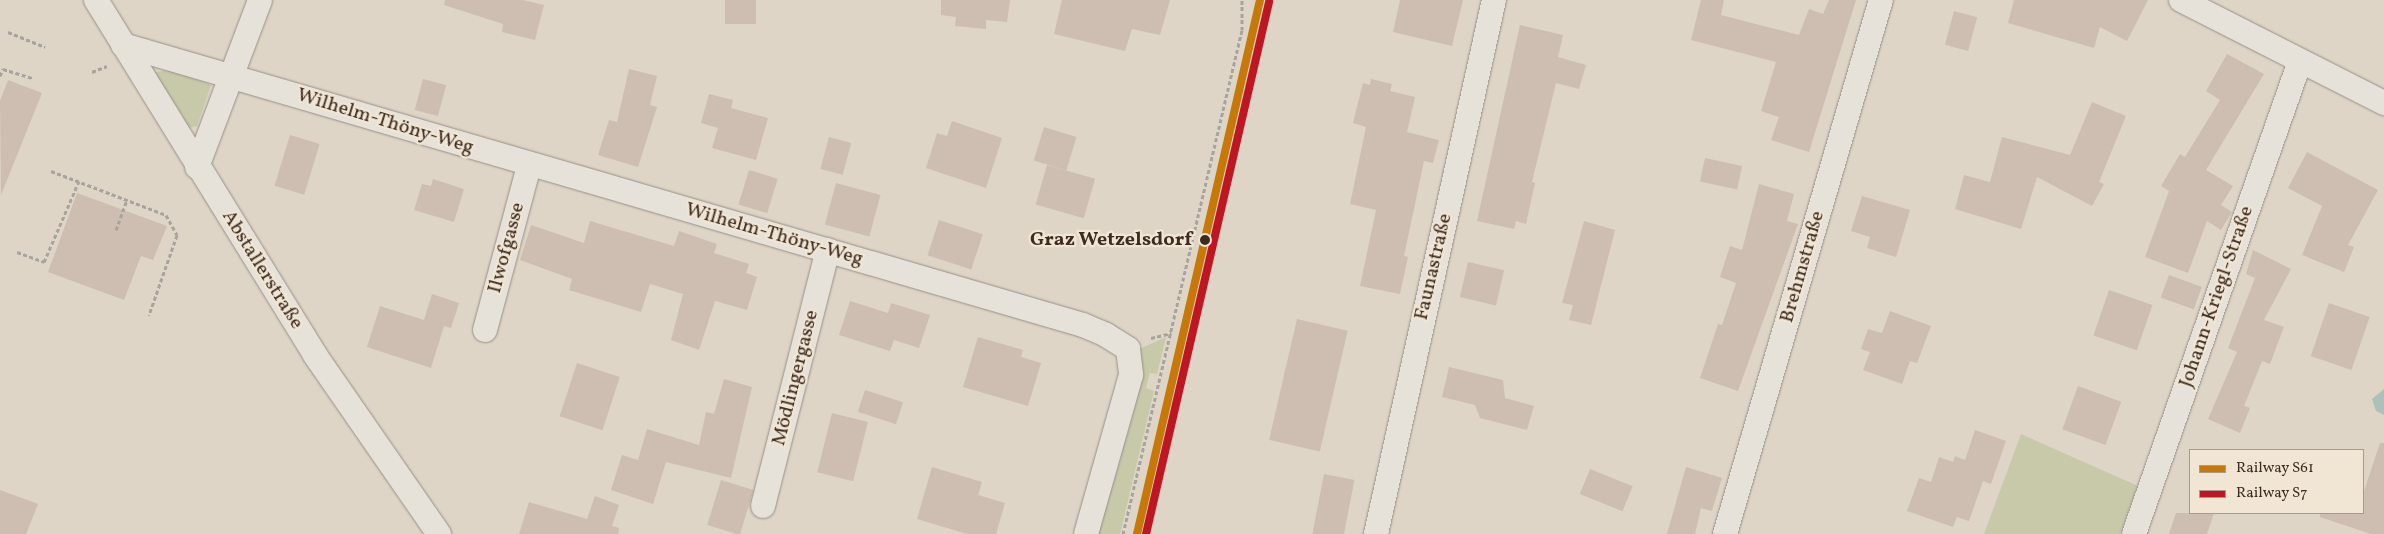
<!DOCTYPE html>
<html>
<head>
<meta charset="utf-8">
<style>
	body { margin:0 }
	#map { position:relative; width:2384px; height:534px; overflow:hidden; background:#ded5c6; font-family:Vollkorn,serif }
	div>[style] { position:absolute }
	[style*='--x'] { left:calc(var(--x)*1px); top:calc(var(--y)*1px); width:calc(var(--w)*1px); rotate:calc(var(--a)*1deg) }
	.green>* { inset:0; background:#c7c9a9 }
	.water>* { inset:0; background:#adc1b9 }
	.building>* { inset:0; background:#cdbeb1; transform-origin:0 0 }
	.path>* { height:3px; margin-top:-1.5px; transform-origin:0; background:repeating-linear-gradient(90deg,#a8a49d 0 4px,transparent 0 6.5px) }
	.roads { filter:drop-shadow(0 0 1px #989087) drop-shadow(0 0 1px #989087) }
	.minor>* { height:24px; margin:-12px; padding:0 12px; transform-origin:12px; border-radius:12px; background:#e6e1d9 }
	.rail-1>* { height:8px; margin:-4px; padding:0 4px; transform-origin:4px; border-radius:4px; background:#c67809 }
	.rail-2>* { height:8px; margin:-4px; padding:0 4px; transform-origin:4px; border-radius:4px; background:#be1622 }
	.dots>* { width:14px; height:14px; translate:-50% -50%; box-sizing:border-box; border:2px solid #f0e6d3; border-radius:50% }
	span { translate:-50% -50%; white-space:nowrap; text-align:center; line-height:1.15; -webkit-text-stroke:4.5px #f0e6d3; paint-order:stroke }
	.street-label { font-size:20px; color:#3d2b23 }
	.stop-label { font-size:20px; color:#3d2b23; font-weight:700 }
	.right { translate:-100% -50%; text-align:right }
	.legend { position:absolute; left:2189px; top:449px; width:175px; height:65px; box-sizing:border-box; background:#f0e6d3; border:1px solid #a89b8d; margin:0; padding:6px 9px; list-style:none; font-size:15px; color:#3d2b23 }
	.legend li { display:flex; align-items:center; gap:10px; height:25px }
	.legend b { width:25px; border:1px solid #a89b8d }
</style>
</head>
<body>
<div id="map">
	<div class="green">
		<i style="clip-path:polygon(173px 70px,211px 85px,197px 126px,189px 128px,182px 119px,155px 72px)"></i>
		<i style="clip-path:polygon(1166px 337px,1157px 374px,1150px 373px,1146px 388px,1154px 391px,1120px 534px,1096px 534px,1135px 351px)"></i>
		<i style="clip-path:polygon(2021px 434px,2138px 486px,2120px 534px,1984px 534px)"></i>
	</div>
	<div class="water">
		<i style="clip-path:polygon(2384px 389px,2384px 415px,2376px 411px,2372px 399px)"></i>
	</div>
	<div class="building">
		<i style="clip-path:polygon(445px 0,523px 0,544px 5px,535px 40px,502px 32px,503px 24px,444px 5px)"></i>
		<i style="left:725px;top:0;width:31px;height:24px"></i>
		<i style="clip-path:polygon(941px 0,1010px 0,1007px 22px,986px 20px,986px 29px,955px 26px,956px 17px,941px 15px)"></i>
		<i style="clip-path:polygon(1062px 0,1170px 0,1160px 35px,1132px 29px,1125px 51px,1054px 34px)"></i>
		<i style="clip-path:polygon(1400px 0,1463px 0,1452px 46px,1393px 32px)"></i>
		<i style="clip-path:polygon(1701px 0,1724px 0,1721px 15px,1799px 35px,1809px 9px,1823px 14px,1829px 0,1856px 0,1809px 152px,1771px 140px,1779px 117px,1761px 111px,1776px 62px,1691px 40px)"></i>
		<i style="clip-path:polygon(2014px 0,2148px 0,2127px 41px,2100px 27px,2094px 48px,2008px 23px)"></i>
		<i style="left:1954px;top:11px;width:24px;height:35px;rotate:15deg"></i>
		<i style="clip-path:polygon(1520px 25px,1563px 35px,1558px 57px,1586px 65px,1579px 89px,1556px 83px,1532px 182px,1535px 183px,1526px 224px,1516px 221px,1514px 229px,1477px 221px)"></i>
		<i style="clip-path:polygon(2227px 54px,2264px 74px,2206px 170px,2233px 186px,2221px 205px,2232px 212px,2221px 230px,2207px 221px,2188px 273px,2145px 257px,2169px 191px,2161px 186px,2180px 154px,2185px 157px,2220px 100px,2206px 91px)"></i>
		<i style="clip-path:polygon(629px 69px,657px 76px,650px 105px,657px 107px,638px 167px,598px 155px,609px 120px,617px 122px)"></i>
		<i style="left:423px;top:79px;width:24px;height:32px;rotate:15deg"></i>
		<i style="clip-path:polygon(1371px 79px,1392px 84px,1390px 91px,1415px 97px,1407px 132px,1439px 140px,1433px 163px,1424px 161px,1404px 256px,1408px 257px,1400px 294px,1360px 286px,1376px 210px,1350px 204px,1366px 127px,1353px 123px,1363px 83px,1370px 85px)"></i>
		<i style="clip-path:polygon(8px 80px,42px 93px,1px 195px,0 101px)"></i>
		<i style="clip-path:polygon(709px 94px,733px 100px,731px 108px,768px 118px,756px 160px,712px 148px,718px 128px,701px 123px)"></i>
		<i style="clip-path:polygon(2092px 102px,2126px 116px,2099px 182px,2104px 184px,2092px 206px,2037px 177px,2021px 229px,1955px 209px,1964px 175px,1990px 182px,2002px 137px,2070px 155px)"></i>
		<i style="clip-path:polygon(952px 121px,1002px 138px,986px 188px,926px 168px,937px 133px,947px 136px)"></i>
		<i style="left:1044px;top:127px;width:34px;height:35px;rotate:17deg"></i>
		<i style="left:290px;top:135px;width:31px;height:53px;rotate:17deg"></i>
		<i style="left:829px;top:137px;width:23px;height:33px;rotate:15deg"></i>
		<i style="clip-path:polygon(2307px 152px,2378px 190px,2348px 245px,2354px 247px,2344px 272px,2302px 255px,2322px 206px,2288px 188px)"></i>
		<i style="left:1705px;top:158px;width:38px;height:24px;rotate:12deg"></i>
		<i style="left:1047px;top:165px;width:50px;height:41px;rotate:16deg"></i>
		<i style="left:749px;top:170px;width:30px;height:36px;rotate:17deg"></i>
		<i style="clip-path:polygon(433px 179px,464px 189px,454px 222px,414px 210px,422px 184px,431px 186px)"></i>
		<i style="left:836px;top:183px;width:46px;height:43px;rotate:15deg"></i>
		<i style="clip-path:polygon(1759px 184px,1794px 194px,1787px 221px,1798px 224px,1738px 391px,1700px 378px,1718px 324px,1722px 325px,1736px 283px,1720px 277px,1730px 246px,1742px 250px)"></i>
		<i style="clip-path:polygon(77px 193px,167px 226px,153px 260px,141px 256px,124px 300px,48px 272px)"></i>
		<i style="clip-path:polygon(1862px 196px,1910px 210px,1896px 257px,1867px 248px,1870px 237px,1851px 231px)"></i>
		<i style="left:939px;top:220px;width:46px;height:37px;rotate:18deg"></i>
		<i style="clip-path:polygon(590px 221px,674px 246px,679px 231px,717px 244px,714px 253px,749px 264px,746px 273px,757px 277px,747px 310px,715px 301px,699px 350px,671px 340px,683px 294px,650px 284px,641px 312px,569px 290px,572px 279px,520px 260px,531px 225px,584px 243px)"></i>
		<i style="clip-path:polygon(1584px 221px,1615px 230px,1591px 325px,1569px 320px,1573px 305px,1562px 303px)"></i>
		<i style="clip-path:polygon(2253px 250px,2291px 269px,2264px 320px,2284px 327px,2270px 364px,2262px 361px,2244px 406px,2250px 408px,2240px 433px,2208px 419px,2237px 352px,2228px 348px,2255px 278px,2246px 274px)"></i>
		<i style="left:1468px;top:262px;width:37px;height:36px;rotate:13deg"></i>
		<i style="left:2169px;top:275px;width:35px;height:24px;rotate:20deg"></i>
		<i style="left:2109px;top:290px;width:46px;height:48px;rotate:19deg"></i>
		<i style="clip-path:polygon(432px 294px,459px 303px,451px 328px,444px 326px,431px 368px,367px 347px,380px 306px,424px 320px)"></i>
		<i style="clip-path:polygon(850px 301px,888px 313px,891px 303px,930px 315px,919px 348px,894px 340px,890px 351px,839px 335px)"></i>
		<i style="left:2329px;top:303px;width:43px;height:56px;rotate:19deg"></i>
		<i style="clip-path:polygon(1890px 311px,1931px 326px,1917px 363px,1910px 361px,1902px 384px,1863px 370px,1870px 352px,1861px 349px,1868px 329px,1882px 333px)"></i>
		<i style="left:1297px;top:319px;width:52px;height:124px;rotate:13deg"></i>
		<i style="clip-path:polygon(978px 337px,1023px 350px,1021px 357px,1041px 363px,1028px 406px,963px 387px)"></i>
		<i style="left:577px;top:363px;width:45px;height:56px;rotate:18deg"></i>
		<i style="clip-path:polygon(1449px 367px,1503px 380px,1505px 398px,1534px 406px,1527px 430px,1480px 418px,1475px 405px,1442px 397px)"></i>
		<i style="clip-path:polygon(724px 379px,752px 387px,731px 478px,666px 462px,653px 504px,611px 490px,622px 455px,638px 460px,647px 429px,699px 445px,706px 412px,714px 414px)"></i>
		<i style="left:2078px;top:386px;width:46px;height:46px;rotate:20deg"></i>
		<i style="left:865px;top:390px;width:40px;height:23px;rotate:18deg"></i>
		<i style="left:832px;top:413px;width:37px;height:61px;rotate:14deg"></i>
		<i style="clip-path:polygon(1975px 430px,2006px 441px,1991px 484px,1983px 481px,1969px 521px,1957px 517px,1953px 527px,1907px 511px,1919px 478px,1931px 482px,1939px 457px,1953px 462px,1955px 456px,1965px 460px)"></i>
		<i style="clip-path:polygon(2380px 443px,2384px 443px,2384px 534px,2371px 534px,2320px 517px,2320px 513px,2363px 513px,2363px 494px)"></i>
		<i style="clip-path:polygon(932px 467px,982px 482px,978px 495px,1005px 503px,996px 534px,967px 534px,917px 519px)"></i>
		<i style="clip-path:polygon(1686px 467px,1722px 478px,1712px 511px,1701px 508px,1695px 534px,1667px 534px)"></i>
		<i style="left:1590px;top:469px;width:46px;height:27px;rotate:22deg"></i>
		<i style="left:1324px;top:474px;width:31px;height:61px;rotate:11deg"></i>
		<i style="left:721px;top:480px;width:34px;height:47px;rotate:17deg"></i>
		<i style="clip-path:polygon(0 490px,38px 504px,26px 534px,0 534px)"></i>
		<i style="clip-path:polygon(595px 496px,619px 505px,612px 526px,619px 528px,618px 534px,519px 534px,529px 502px,587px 519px)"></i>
		<i style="clip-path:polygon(2176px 513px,2214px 513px,2207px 534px,2169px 534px)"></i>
	</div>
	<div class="path">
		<i style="--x:8;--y:32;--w:40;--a:22"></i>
		<i style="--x:92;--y:72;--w:16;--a:-22"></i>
		<i style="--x:0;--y:76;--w:8;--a:-67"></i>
		<i style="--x:3;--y:69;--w:31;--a:17"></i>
		<i style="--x:51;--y:171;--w:123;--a:20.9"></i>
		<i style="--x:166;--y:215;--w:23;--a:61"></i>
		<i style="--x:177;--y:235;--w:85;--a:109.3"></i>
		<i style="--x:116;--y:230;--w:32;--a:-70"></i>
		<i style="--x:17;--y:252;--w:29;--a:20"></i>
		<i style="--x:44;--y:262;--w:88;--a:-66.6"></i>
		<i style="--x:1151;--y:338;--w:21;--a:-14"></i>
		<i style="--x:1123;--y:534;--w:518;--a:-76.72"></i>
		<i style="--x:1242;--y:30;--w:30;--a:-90"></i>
	</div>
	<div class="roads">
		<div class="minor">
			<i style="--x:96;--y:0;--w:417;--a:58.3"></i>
			<i style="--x:315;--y:355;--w:218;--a:55.3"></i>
			<i style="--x:2181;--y:0;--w:228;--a:26.9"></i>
			<i style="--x:123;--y:45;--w:1000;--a:16.26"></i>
			<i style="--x:1083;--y:325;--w:25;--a:23"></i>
			<i style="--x:1106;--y:335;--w:26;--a:32"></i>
			<i style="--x:1128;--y:349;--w:26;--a:83"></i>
			<i style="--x:1131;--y:375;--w:165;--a:105.8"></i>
			<i style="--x:197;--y:167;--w:178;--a:-69.3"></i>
			<i style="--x:485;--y:330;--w:170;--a:-75"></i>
			<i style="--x:763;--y:506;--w:264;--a:-75.8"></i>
			<i style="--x:1376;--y:534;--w:547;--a:-77.54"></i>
			<i style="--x:1725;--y:534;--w:556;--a:-73.72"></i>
			<i style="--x:2134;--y:534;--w:501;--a:-70.66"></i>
		</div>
	</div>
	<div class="rail-1">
		<i style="--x:1137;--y:534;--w:548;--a:-77.03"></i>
	</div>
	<div class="rail-2">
		<i style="--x:1146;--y:534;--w:546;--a:-76.98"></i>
	</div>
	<div class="dots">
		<i style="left:1205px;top:240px;background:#3d2b23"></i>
	</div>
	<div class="street-label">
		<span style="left:385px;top:122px;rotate:17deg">Wilhelm-Thöny-Weg</span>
		<span style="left:774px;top:235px;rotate:16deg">Wilhelm-Thöny-Weg</span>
		<span style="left:507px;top:248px;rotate:-75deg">Ilwofgasse</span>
		<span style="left:1434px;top:267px;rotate:-77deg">Faunastraße</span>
		<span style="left:1803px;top:267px;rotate:-74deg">Brehmstraße</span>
		<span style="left:262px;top:270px;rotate:58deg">Abstallerstraße</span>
		<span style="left:2217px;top:297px;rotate:-71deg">Johann-Kriegl-Straße</span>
		<span style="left:796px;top:378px;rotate:-76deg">Mödlingergasse</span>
	</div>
	<div class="stop-label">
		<span class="right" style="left:1192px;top:240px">Graz Wetzelsdorf</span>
	</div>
	<ul class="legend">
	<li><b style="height:6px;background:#c67809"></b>Railway S61</li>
	<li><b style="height:6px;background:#be1622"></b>Railway S7</li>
	</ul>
</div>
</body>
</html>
